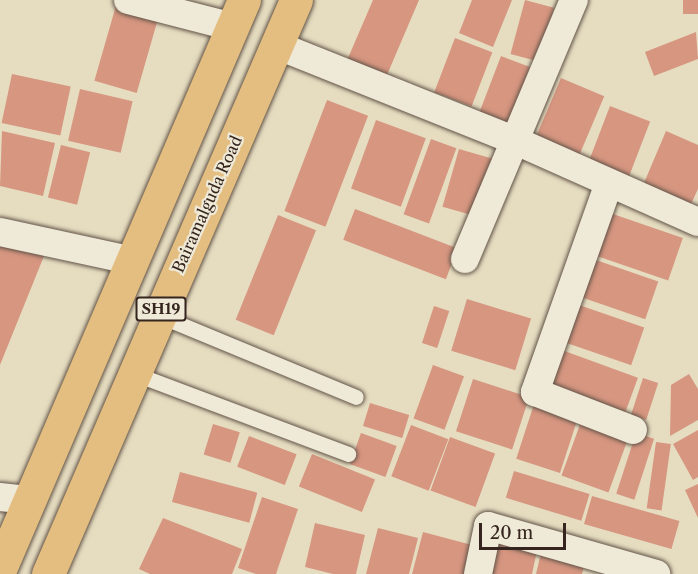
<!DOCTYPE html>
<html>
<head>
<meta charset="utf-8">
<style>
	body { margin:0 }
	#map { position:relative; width:698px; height:574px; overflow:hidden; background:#e6ddc1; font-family:"Libre Caslon Text",serif }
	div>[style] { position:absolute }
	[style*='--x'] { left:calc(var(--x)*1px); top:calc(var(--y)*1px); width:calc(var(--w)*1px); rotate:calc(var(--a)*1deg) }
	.building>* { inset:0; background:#d69680; transform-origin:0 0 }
	.roads { filter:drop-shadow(0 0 2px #615347) drop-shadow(0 0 2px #615347) }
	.service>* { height:15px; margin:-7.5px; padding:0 7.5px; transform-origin:7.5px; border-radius:7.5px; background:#efe9d7 }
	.minor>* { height:28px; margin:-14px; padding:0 14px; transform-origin:14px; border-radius:14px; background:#efe9d7 }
	.primary>* { height:33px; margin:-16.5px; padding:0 16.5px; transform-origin:16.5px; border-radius:16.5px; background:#e3be80 }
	span { translate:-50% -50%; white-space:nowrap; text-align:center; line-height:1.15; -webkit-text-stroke:4.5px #efe9d7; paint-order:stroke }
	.shield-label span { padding:2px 4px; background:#efe9d7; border:2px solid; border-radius:4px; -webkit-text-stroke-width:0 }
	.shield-label { font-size:15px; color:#35251e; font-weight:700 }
	.street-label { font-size:16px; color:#35251e }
	.scale { position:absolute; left:479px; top:523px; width:87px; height:27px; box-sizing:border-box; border:3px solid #35251e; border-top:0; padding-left:8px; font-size:18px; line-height:21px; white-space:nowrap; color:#35251e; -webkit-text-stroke:4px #efe9d7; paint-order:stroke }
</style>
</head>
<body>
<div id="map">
	<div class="building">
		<i style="clip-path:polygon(373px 0,419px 0,384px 82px,345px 65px)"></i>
		<i style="clip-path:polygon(472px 0,512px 0,493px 47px,459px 33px)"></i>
		<i style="left:525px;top:0;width:30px;height:56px;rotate:15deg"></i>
		<i style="left:683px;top:0;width:15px;height:14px"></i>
		<i style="left:117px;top:2px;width:44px;height:82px;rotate:16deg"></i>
		<i style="clip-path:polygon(696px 32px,698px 59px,654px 76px,645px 52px)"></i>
		<i style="left:455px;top:38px;width:40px;height:58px;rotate:21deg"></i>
		<i style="left:501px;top:56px;width:31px;height:62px;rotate:21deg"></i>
		<i style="left:12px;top:74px;width:60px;height:50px;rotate:12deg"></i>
		<i style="left:561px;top:78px;width:47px;height:68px;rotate:23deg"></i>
		<i style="left:80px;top:89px;width:54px;height:53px;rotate:13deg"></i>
		<i style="left:327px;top:100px;width:44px;height:119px;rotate:21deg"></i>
		<i style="left:610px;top:106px;width:43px;height:62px;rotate:21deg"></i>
		<i style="left:376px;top:120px;width:53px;height:73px;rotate:20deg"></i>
		<i style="clip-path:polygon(2px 131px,55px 143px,43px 196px,0 186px)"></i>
		<i style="clip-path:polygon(666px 131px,698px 145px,698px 189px,691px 204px,644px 183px)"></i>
		<i style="left:431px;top:139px;width:27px;height:80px;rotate:20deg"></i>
		<i style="left:61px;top:145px;width:30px;height:54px;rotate:14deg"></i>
		<i style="left:459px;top:149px;width:35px;height:60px;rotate:16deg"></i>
		<i style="left:355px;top:209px;width:110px;height:33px;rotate:21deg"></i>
		<i style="left:610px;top:213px;width:77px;height:45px;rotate:19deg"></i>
		<i style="left:278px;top:215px;width:41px;height:113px;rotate:22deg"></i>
		<i style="clip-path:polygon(0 238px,44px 256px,0 365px)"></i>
		<i style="left:593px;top:259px;width:69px;height:40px;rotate:19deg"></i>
		<i style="left:467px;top:299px;width:67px;height:54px;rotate:17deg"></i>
		<i style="left:579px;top:305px;width:69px;height:40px;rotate:19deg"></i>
		<i style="left:434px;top:306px;width:16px;height:39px;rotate:18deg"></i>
		<i style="left:559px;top:349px;width:84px;height:37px;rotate:20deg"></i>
		<i style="left:433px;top:365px;width:33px;height:57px;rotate:20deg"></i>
		<i style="clip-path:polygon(689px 374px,698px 389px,698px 420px,670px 436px,671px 385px)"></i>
		<i style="left:643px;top:378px;width:16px;height:39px;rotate:18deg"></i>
		<i style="left:473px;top:379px;width:59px;height:55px;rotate:18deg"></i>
		<i style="left:536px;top:398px;width:46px;height:64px;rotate:18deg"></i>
		<i style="left:370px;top:403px;width:41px;height:24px;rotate:17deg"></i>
		<i style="left:582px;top:419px;width:50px;height:60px;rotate:20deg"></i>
		<i style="left:213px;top:424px;width:28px;height:32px;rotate:17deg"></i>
		<i style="left:411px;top:425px;width:40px;height:55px;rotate:21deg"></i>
		<i style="clip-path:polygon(698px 430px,698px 477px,693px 480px,673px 444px)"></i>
		<i style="left:361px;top:433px;width:38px;height:33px;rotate:20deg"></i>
		<i style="left:636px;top:433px;width:19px;height:64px;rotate:18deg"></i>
		<i style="left:249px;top:436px;width:51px;height:33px;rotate:21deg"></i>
		<i style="left:450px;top:437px;width:48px;height:57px;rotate:20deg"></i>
		<i style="left:656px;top:442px;width:15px;height:67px;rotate:8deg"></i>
		<i style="left:312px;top:454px;width:68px;height:35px;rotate:22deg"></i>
		<i style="left:514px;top:471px;width:79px;height:28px;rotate:17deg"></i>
		<i style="left:180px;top:472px;width:80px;height:31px;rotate:15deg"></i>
		<i style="clip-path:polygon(698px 484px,698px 518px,685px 490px)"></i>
		<i style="left:592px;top:496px;width:91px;height:29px;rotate:16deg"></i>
		<i style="clip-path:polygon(262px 497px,298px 509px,276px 574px,256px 574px,238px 568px)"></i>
		<i style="clip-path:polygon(163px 518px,242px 549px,232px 574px,150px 574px,139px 569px)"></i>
		<i style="clip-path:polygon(315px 523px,365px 535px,356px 574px,333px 574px,305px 567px)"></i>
		<i style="clip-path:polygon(378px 528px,418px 538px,409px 574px,366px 574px)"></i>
		<i style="clip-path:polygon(423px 532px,472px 545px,464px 574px,412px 574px)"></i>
		<i style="clip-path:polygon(495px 535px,538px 546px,532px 574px,485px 574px)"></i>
		<i style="clip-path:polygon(542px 549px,586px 559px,582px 574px,536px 574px)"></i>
	</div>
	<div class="roads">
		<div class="service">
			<i style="--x:158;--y:315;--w:214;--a:22.5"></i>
			<i style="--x:133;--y:373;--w:230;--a:20.6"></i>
		</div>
		<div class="minor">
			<i style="--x:128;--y:0;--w:108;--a:14.4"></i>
			<i style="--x:276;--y:45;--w:258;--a:21.8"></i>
			<i style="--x:516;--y:141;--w:199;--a:24"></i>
			<i style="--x:609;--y:183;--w:222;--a:109.5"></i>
			<i style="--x:535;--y:392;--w:105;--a:21.2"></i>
			<i style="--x:0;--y:232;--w:132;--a:12.2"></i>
			<i style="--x:465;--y:259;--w:281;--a:-67.2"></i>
			<i style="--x:0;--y:497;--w:30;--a:6"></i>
			<i style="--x:478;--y:574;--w:49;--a:-78.2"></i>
			<i style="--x:488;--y:526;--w:175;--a:15.9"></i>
		</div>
		<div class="primary">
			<i style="--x:0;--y:569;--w:619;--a:-66.79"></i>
			<i style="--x:48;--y:574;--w:625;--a:-66.63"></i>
		</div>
	</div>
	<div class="shield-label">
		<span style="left:161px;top:309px">SH19</span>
	</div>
	<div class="street-label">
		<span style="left:207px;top:204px;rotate:-66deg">Bairamalguda Road</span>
	</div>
	<div class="scale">20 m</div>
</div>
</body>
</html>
